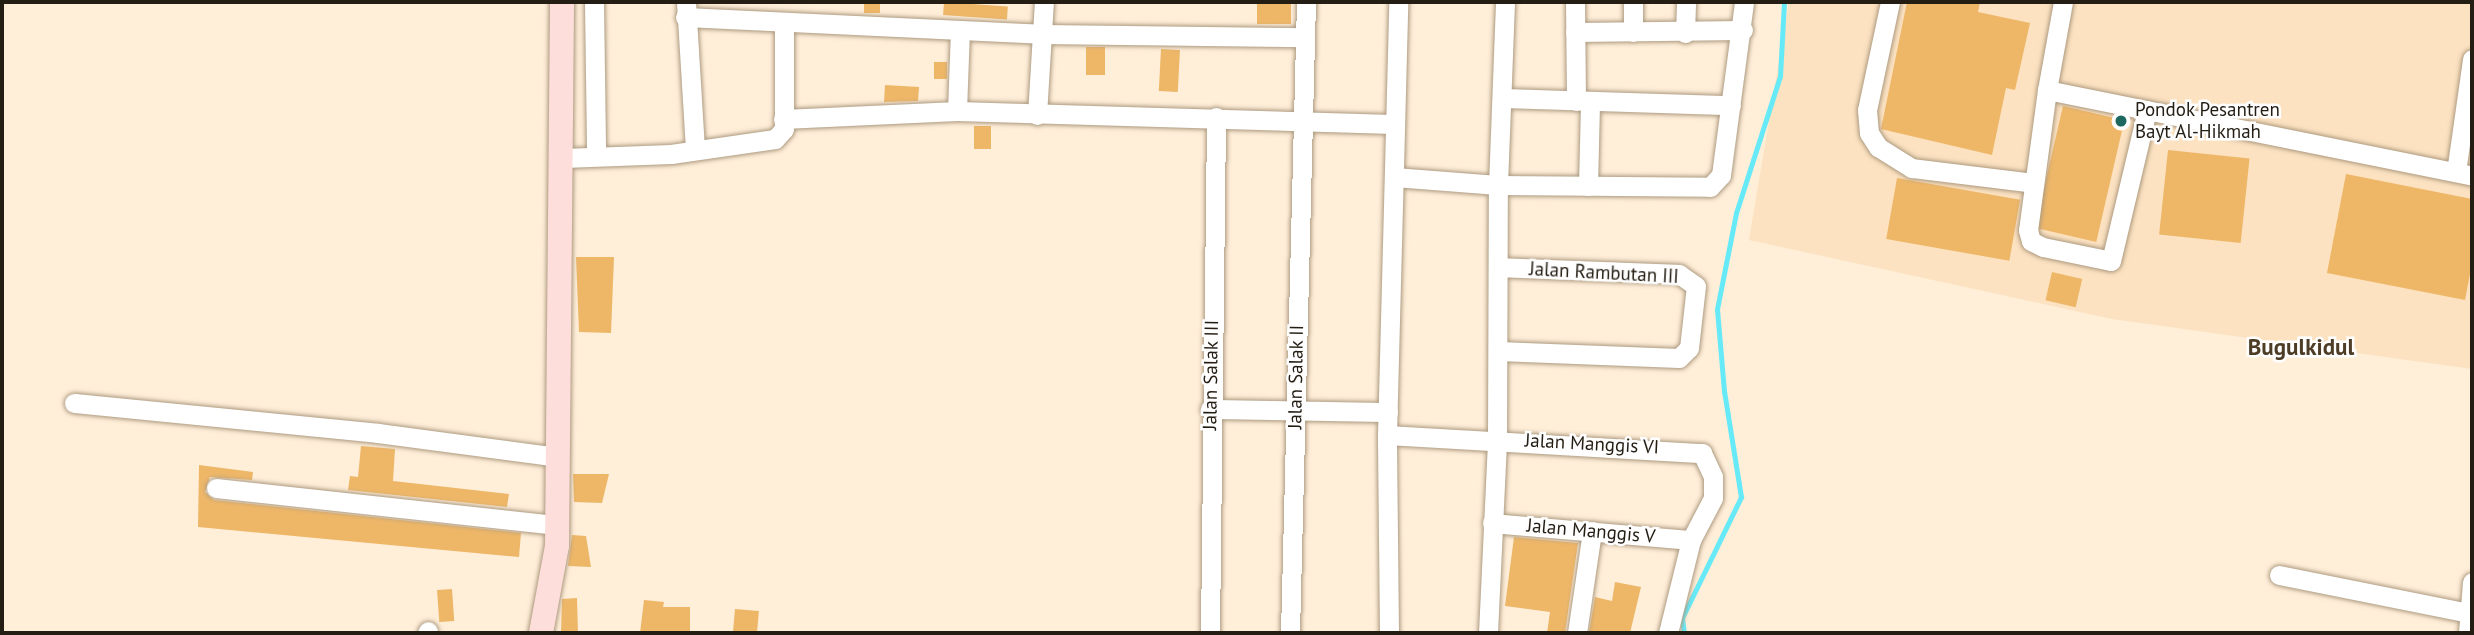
<!DOCTYPE html>
<html>
<head>
<meta charset="utf-8">
<style>
	body { margin:0 }
	#map { position:relative; width:2474px; height:635px; overflow:hidden; background:#ffeed8; font-family:"PT Sans",sans-serif }
	div>[style] { position:absolute }
	[style*='--x'] { left:calc(var(--x)*1px); top:calc(var(--y)*1px); width:calc(var(--w)*1px); rotate:calc(var(--a)*1deg) }
	.built>* { inset:0; background:#fce2c0 }
	.stream>* { height:5px; margin:-2.5px; padding:0 2.5px; transform-origin:2.5px; border-radius:2.5px; background:#66eaf7 }
	.building>* { inset:0; background:#eeb768; transform-origin:0 0 }
	.roads { filter:drop-shadow(0 0 2px #ad9a80) drop-shadow(0 0 2px #ad9a80) }
	.minor>* { height:19px; margin:-9.5px; padding:0 9.5px; transform-origin:9.5px; border-radius:9.5px; background:#fff }
	.major>* { height:24px; margin:-12px; padding:0 12px; transform-origin:12px; border-radius:12px; background:#fededa }
	.dots>* { width:19px; height:19px; translate:-50% -50%; box-sizing:border-box; border:4px solid #fefefe; border-radius:50% }
	span { translate:-50% -50%; white-space:nowrap; text-align:center; line-height:1.15; -webkit-text-stroke:5px #fefefe; paint-order:stroke }
	.poi-label { font-size:19px; color:#241d13 }
	.left { translate:0 -50%; text-align:left }
	.street-label { font-size:19px; color:#241d13 }
	.quarter-label { font-size:23px; color:#4e3d26; font-weight:700 }
	.frame { position:absolute; inset:0; border:4px solid #241d13; pointer-events:none }
</style>
</head>
<body>
<div id="map">
	<div class="built">
		<i style="clip-path:polygon(1789px 2px,2472px 2px,2472px 369px,2112px 319px,1749px 240px)"></i>
	</div>
	<div class="stream">
		<i style="--x:1684;--y:633;--w:15;--a:-98"></i>
		<i style="--x:1682;--y:618;--w:135;--a:-64"></i>
		<i style="--x:1741;--y:497;--w:107;--a:-99.1"></i>
		<i style="--x:1724;--y:391;--w:82;--a:-94.9"></i>
		<i style="--x:1717;--y:309;--w:98;--a:-78.8"></i>
		<i style="--x:1736;--y:213;--w:144;--a:-72.2"></i>
		<i style="--x:1780;--y:76;--w:74;--a:-86.9"></i>
	</div>
	<div class="building">
		<i style="left:864px;top:2px;width:16px;height:11px"></i>
		<i style="left:944px;top:2px;width:64px;height:13px;rotate:4deg"></i>
		<i style="left:1257px;top:2px;width:34px;height:22px"></i>
		<i style="clip-path:polygon(1907px 2px,1980px 2px,1978px 12px,2030px 23px,2015px 90px,2006px 88px,1992px 155px,1881px 129px)"></i>
		<i style="left:1086px;top:47px;width:19px;height:28px"></i>
		<i style="left:1161px;top:49px;width:19px;height:42px;rotate:3deg"></i>
		<i style="left:934px;top:62px;width:13px;height:17px"></i>
		<i style="clip-path:polygon(885px 85px,919px 87px,918px 101px,884px 102px)"></i>
		<i style="left:2063px;top:106px;width:63px;height:125px;rotate:13deg"></i>
		<i style="left:974px;top:126px;width:17px;height:23px"></i>
		<i style="left:2168px;top:150px;width:82px;height:85px;rotate:6deg"></i>
		<i style="clip-path:polygon(2346px 174px,2472px 199px,2472px 264px,2465px 300px,2327px 273px)"></i>
		<i style="left:1897px;top:178px;width:125px;height:62px;rotate:10deg"></i>
		<i style="clip-path:polygon(576px 257px,614px 257px,611px 333px,579px 332px)"></i>
		<i style="left:2052px;top:272px;width:31px;height:29px;rotate:13deg"></i>
		<i style="clip-path:polygon(361px 446px,395px 449px,393px 481px,509px 494px,507px 507px,348px 490px,350px 476px,358px 477px)"></i>
		<i style="clip-path:polygon(199px 465px,253px 472px,252px 480px,210px 477px,205px 492px,214px 500px,521px 533px,519px 557px,198px 527px)"></i>
		<i style="clip-path:polygon(573px 474px,609px 474px,602px 503px,574px 502px)"></i>
		<i style="clip-path:polygon(572px 535px,586px 536px,591px 567px,568px 566px)"></i>
		<i style="clip-path:polygon(1514px 537px,1578px 543px,1565px 633px,1547px 633px,1550px 612px,1505px 606px)"></i>
		<i style="clip-path:polygon(1615px 582px,1641px 587px,1630px 633px,1589px 633px,1595px 597px,1612px 601px)"></i>
		<i style="left:452px;top:589px;width:32px;height:15px;rotate:86deg"></i>
		<i style="clip-path:polygon(577px 598px,578px 633px,561px 633px,562px 599px)"></i>
		<i style="clip-path:polygon(644px 600px,664px 602px,663px 607px,690px 607px,690px 633px,640px 633px)"></i>
		<i style="left:735px;top:609px;width:24px;height:24px;rotate:5deg"></i>
	</div>
	<div class="roads">
		<div class="minor">
			<i style="--x:594;--y:2;--w:152;--a:89.2"></i>
			<i style="--x:686;--y:2;--w:146;--a:86.5"></i>
			<i style="--x:1575;--y:2;--w:99;--a:89.4"></i>
			<i style="--x:1633;--y:2;--w:30;--a:90"></i>
			<i style="--x:1890;--y:2;--w:110;--a:102"></i>
			<i style="--x:1867;--y:110;--w:23;--a:85"></i>
			<i style="--x:1869;--y:133;--w:17;--a:57"></i>
			<i style="--x:1878;--y:147;--w:40;--a:32"></i>
			<i style="--x:1912;--y:168;--w:123;--a:7"></i>
			<i style="--x:2063;--y:2;--w:89;--a:100.3"></i>
			<i style="--x:2047;--y:90;--w:434;--a:11.4"></i>
			<i style="--x:685;--y:17;--w:356;--a:2.7"></i>
			<i style="--x:1041;--y:34;--w:264;--a:0.7"></i>
			<i style="--x:1575;--y:32;--w:168;--a:-0.7"></i>
			<i style="--x:1685;--y:33;--w:31;--a:-88"></i>
			<i style="--x:2047;--y:90;--w:141;--a:97.7"></i>
			<i style="--x:2028;--y:230;--w:11;--a:75"></i>
			<i style="--x:2031;--y:241;--w:13;--a:27"></i>
			<i style="--x:2043;--y:247;--w:69;--a:11.6"></i>
			<i style="--x:2111;--y:261;--w:155;--a:-76.6"></i>
			<i style="--x:1503;--y:98;--w:228;--a:1.8"></i>
			<i style="--x:957;--y:111;--w:81;--a:-87.9"></i>
			<i style="--x:1037;--y:115;--w:113;--a:-86.5"></i>
			<i style="--x:783;--y:119;--w:174;--a:-2.6"></i>
			<i style="--x:957;--y:111;--w:436;--a:1.7"></i>
			<i style="--x:563;--y:158;--w:108;--a:-2.1"></i>
			<i style="--x:671;--y:154;--w:105;--a:-8.2"></i>
			<i style="--x:775;--y:139;--w:13;--a:-48"></i>
			<i style="--x:784;--y:129;--w:107;--a:-90"></i>
			<i style="--x:2456;--y:172;--w:114;--a:-81.9"></i>
			<i style="--x:1394;--y:177;--w:104;--a:4.4"></i>
			<i style="--x:1498;--y:185;--w:212;--a:0.5"></i>
			<i style="--x:1710;--y:187;--w:16;--a:-47"></i>
			<i style="--x:1721;--y:175;--w:175;--a:-82.4"></i>
			<i style="--x:1588;--y:186;--w:83;--a:-88.6"></i>
			<i style="--x:1498;--y:351;--w:181;--a:2.2"></i>
			<i style="--x:1679;--y:358;--w:14;--a:-45"></i>
			<i style="--x:1689;--y:348;--w:62;--a:-83.6"></i>
			<i style="--x:1696;--y:286;--w:21;--a:-145"></i>
			<i style="--x:1679;--y:274;--w:181;--a:-177.8"></i>
			<i style="--x:74;--y:403;--w:305;--a:5.6"></i>
			<i style="--x:378;--y:433;--w:181;--a:7.6"></i>
			<i style="--x:1210;--y:409;--w:178;--a:1"></i>
			<i style="--x:1387;--y:435;--w:316;--a:3.3"></i>
			<i style="--x:1702;--y:453;--w:26;--a:65"></i>
			<i style="--x:1713;--y:477;--w:21;--a:90"></i>
			<i style="--x:1713;--y:498;--w:47;--a:117.6"></i>
			<i style="--x:1691;--y:540;--w:96;--a:103.9"></i>
			<i style="--x:216;--y:488;--w:343;--a:6.2"></i>
			<i style="--x:1492;--y:523;--w:200;--a:4.9"></i>
			<i style="--x:2279;--y:575;--w:195;--a:11.3"></i>
			<i style="--x:427;--y:633;--w:2;--a:-63"></i>
			<i style="--x:1210;--y:633;--w:516;--a:-89.33"></i>
			<i style="--x:1290;--y:633;--w:631;--a:-88.55"></i>
			<i style="--x:1389;--y:633;--w:198;--a:-90.6"></i>
			<i style="--x:1387;--y:435;--w:433;--a:-88.5"></i>
			<i style="--x:1488;--y:633;--w:193;--a:-87.3"></i>
			<i style="--x:1497;--y:440;--w:255;--a:-89.8"></i>
			<i style="--x:1498;--y:185;--w:183;--a:-87.8"></i>
			<i style="--x:1577;--y:633;--w:103;--a:-81.6"></i>
			<i style="--x:2468;--y:633;--w:51;--a:-85.5"></i>
		</div>
		<div class="major">
			<i style="--x:541;--y:633;--w:88;--a:-79.6"></i>
			<i style="--x:557;--y:546;--w:544;--a:-89.47"></i>
		</div>
	</div>
	<div class="dots">
		<i style="left:2121px;top:121px;background:#1c6760"></i>
	</div>
	<div class="poi-label">
		<span class="left" style="left:2135px;top:121px">Pondok Pesantren<br>Bayt Al-Hikmah</span>
	</div>
	<div class="street-label">
		<span style="left:1604px;top:273px;rotate:3deg">Jalan Rambutan III</span>
		<span style="left:1211px;top:375px;rotate:-89deg">Jalan Salak III</span>
		<span style="left:1296px;top:377px;rotate:-89deg">Jalan Salak II</span>
		<span style="left:1592px;top:444px;rotate:3deg">Jalan Manggis VI</span>
		<span style="left:1591px;top:531px;rotate:5deg">Jalan Manggis V</span>
	</div>
	<div class="quarter-label">
		<span style="left:2301px;top:347px">Bugulkidul</span>
	</div>
	<div class="frame"></div>
</div>
</body>
</html>
